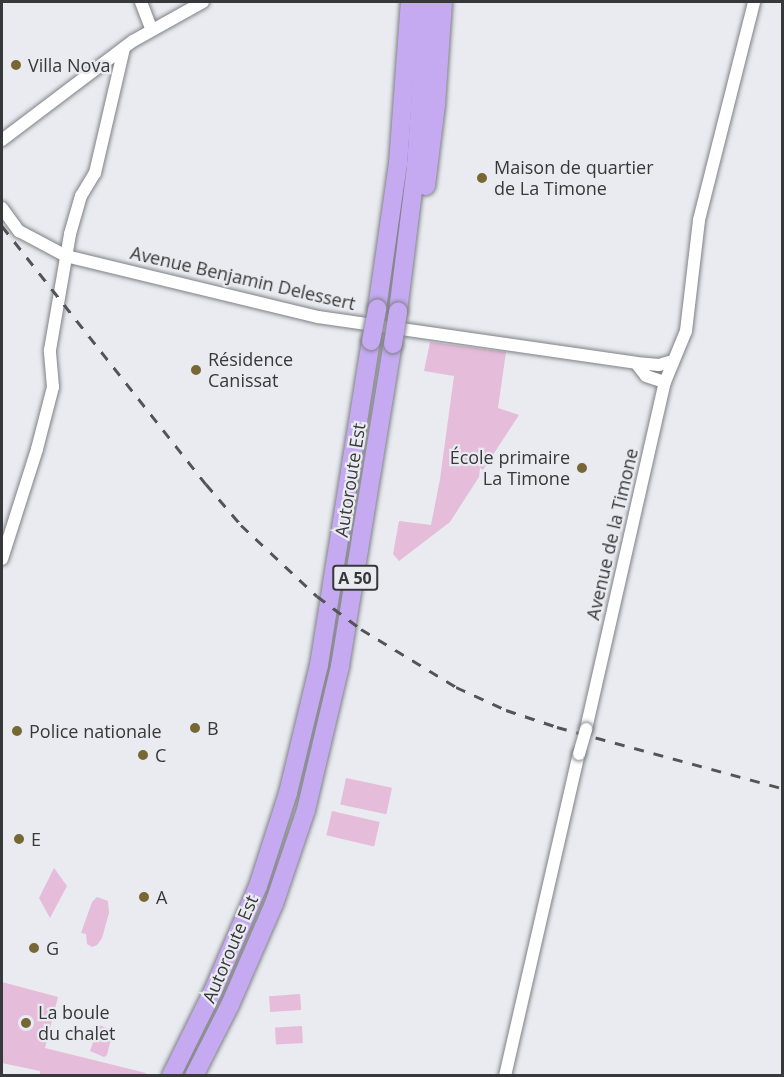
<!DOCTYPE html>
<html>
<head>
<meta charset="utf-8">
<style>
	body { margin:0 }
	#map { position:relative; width:784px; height:1077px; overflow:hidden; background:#e9ebf0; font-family:"Open Sans",sans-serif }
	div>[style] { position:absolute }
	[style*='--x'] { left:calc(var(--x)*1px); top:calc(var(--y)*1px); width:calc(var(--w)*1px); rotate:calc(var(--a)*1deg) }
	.green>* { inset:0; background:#e5bcda; transform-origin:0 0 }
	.roads { filter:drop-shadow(0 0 2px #7f8185) drop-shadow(0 0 2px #7f8185) }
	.tertiary>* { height:12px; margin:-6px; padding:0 6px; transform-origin:6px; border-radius:6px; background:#fff }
	.motorway>* { height:18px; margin:-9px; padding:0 9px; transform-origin:9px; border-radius:9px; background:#c5aaf2 }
	.rail>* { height:3px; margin-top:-1.5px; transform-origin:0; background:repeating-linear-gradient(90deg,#535457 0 10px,transparent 0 20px) }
	.bridges { filter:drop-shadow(0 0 2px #7f8185) drop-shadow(0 0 2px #7f8185) }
	.tertiary-bridge>* { height:12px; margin:-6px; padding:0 6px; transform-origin:6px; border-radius:6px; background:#fff }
	.motorway-bridge>* { height:18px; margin:-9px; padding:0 9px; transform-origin:9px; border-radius:9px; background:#c5aaf2 }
	.dots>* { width:16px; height:16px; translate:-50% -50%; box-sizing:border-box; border:3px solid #e9ebf0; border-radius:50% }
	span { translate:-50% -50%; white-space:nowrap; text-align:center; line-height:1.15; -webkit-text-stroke:4.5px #e9ebf0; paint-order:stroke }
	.shield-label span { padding:2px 4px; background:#e9ebf0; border:2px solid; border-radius:4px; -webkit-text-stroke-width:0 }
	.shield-label { font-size:16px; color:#37383a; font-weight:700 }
	.poi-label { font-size:18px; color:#37383a }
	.left { translate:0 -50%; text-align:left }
	.right { translate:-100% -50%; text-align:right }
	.street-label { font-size:18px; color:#37383a }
	.frame { position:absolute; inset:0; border:3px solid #37383a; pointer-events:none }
</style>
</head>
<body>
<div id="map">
	<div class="green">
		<i style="clip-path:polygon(430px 342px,506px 352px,498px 408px,519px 415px,483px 470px,480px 468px,479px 477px,450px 522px,399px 561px,393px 554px,399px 521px,431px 525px,440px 479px,454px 376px,424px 371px)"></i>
		<i style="left:346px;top:778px;width:47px;height:27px;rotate:12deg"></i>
		<i style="left:332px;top:811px;width:49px;height:25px;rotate:13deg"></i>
		<i style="clip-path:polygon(54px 868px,67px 886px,50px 918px,39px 898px)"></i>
		<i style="clip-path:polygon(97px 897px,108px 901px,109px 913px,102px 938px,97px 945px,92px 947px,87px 944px,86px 934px,81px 933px,92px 902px)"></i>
		<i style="clip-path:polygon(2px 982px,58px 997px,45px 1048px,146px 1073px,144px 1076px,40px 1075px,40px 1071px,2px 1063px)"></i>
		<i style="left:300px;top:994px;width:16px;height:31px;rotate:86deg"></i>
		<i style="clip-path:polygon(99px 1025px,113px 1031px,107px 1055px,104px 1057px,90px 1051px)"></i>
		<i style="left:302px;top:1026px;width:17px;height:27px;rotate:87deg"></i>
	</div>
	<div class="roads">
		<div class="tertiary">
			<i style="--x:141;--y:2;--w:30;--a:69"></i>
			<i style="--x:2;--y:140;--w:164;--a:-37.1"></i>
			<i style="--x:133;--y:41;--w:80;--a:-29.1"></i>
			<i style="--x:2;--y:208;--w:29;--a:54"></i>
			<i style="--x:19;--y:231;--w:53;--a:28"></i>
			<i style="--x:66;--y:256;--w:259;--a:13.6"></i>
			<i style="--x:318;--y:317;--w:321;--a:8.2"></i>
			<i style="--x:636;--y:363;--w:23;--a:5"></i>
			<i style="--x:659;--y:365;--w:14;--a:-17"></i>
			<i style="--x:636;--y:363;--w:16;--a:52"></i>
			<i style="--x:646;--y:376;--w:20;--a:18"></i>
			<i style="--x:2;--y:559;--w:115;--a:-72.3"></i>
			<i style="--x:37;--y:449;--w:64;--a:-75.5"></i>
			<i style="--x:53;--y:387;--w:37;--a:-95"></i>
			<i style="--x:50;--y:350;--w:118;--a:-80.2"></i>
			<i style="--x:70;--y:234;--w:40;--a:-74"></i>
			<i style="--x:81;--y:196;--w:27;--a:-59"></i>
			<i style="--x:95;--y:173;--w:128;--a:-76.9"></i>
			<i style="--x:586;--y:729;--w:356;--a:-77.2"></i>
			<i style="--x:665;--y:382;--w:55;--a:-67.6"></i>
			<i style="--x:686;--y:331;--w:112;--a:-83.3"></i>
			<i style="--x:699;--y:220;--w:225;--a:-75.8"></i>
			<i style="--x:505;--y:1076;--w:330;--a:-77.1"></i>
		</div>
		<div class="motorway">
			<i style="--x:426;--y:186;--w:82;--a:-83"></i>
			<i style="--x:436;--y:105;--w:103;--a:-86.1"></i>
			<i style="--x:377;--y:309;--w:147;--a:-81.8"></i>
			<i style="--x:398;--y:164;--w:162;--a:-85.8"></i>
			<i style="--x:398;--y:311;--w:146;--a:-82.9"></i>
			<i style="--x:416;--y:166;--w:164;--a:-86.2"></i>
			<i style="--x:171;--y:1076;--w:95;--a:-63.7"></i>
			<i style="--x:213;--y:991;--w:114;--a:-66.8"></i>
			<i style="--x:258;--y:886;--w:98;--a:-72.1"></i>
			<i style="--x:288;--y:793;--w:132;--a:-76.4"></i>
			<i style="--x:319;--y:665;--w:328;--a:-80.9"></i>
			<i style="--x:194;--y:1076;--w:80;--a:-63.1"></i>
			<i style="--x:230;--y:1005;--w:110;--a:-66.5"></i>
			<i style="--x:274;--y:904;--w:99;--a:-71.2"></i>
			<i style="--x:306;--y:810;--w:148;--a:-76.7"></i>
			<i style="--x:340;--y:666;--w:326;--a:-80.7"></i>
		</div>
	</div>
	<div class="rail">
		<i style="--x:2;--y:226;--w:329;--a:51.7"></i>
		<i style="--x:206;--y:484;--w:54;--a:49.5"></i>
		<i style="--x:241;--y:525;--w:104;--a:43.1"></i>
		<i style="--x:317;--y:596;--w:55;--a:36.9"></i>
		<i style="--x:361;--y:629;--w:111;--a:31.4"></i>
		<i style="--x:456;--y:687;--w:55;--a:24.7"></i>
		<i style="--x:506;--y:710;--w:54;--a:18.4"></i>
		<i style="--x:557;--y:727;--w:233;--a:15.2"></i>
	</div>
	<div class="bridges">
		<div class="tertiary-bridge">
			<i style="--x:579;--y:754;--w:26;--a:-74"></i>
		</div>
		<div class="motorway-bridge">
			<i style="--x:371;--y:341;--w:33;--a:-79"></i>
			<i style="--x:393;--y:344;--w:33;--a:-81"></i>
		</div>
	</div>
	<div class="dots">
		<i style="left:16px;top:65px;background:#766735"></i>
		<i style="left:482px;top:178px;background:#766735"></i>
		<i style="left:196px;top:370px;background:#766735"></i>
		<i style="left:582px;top:468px;background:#766735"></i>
		<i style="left:195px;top:728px;background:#766735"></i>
		<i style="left:17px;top:731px;background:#766735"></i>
		<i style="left:143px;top:755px;background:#766735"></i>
		<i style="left:19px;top:839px;background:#766735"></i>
		<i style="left:144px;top:897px;background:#766735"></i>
		<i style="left:34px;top:948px;background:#766735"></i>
		<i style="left:26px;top:1023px;background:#766735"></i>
	</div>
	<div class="shield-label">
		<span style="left:355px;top:578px">A 50</span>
	</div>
	<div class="poi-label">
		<span class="left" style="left:28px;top:65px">Villa Nova</span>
		<span class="left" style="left:494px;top:178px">Maison de quartier<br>de La Timone</span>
		<span class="left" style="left:208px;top:370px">Résidence<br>Canissat</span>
		<span class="right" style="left:570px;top:468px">École primaire<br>La Timone</span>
		<span class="left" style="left:207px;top:728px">B</span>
		<span class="left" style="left:29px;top:731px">Police nationale</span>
		<span class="left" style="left:155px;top:755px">C</span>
		<span class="left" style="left:31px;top:839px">E</span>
		<span class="left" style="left:156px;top:897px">A</span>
		<span class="left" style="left:46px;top:948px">G</span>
		<span class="left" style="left:38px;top:1023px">La boule<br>du chalet</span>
	</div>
	<div class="street-label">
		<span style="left:243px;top:278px;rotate:13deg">Avenue Benjamin Delessert</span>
		<span style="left:350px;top:480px;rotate:-81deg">Autoroute Est</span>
		<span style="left:612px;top:534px;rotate:-77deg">Avenue de la Timone</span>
		<span style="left:230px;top:949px;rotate:-67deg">Autoroute Est</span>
	</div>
	<div class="frame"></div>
</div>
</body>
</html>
